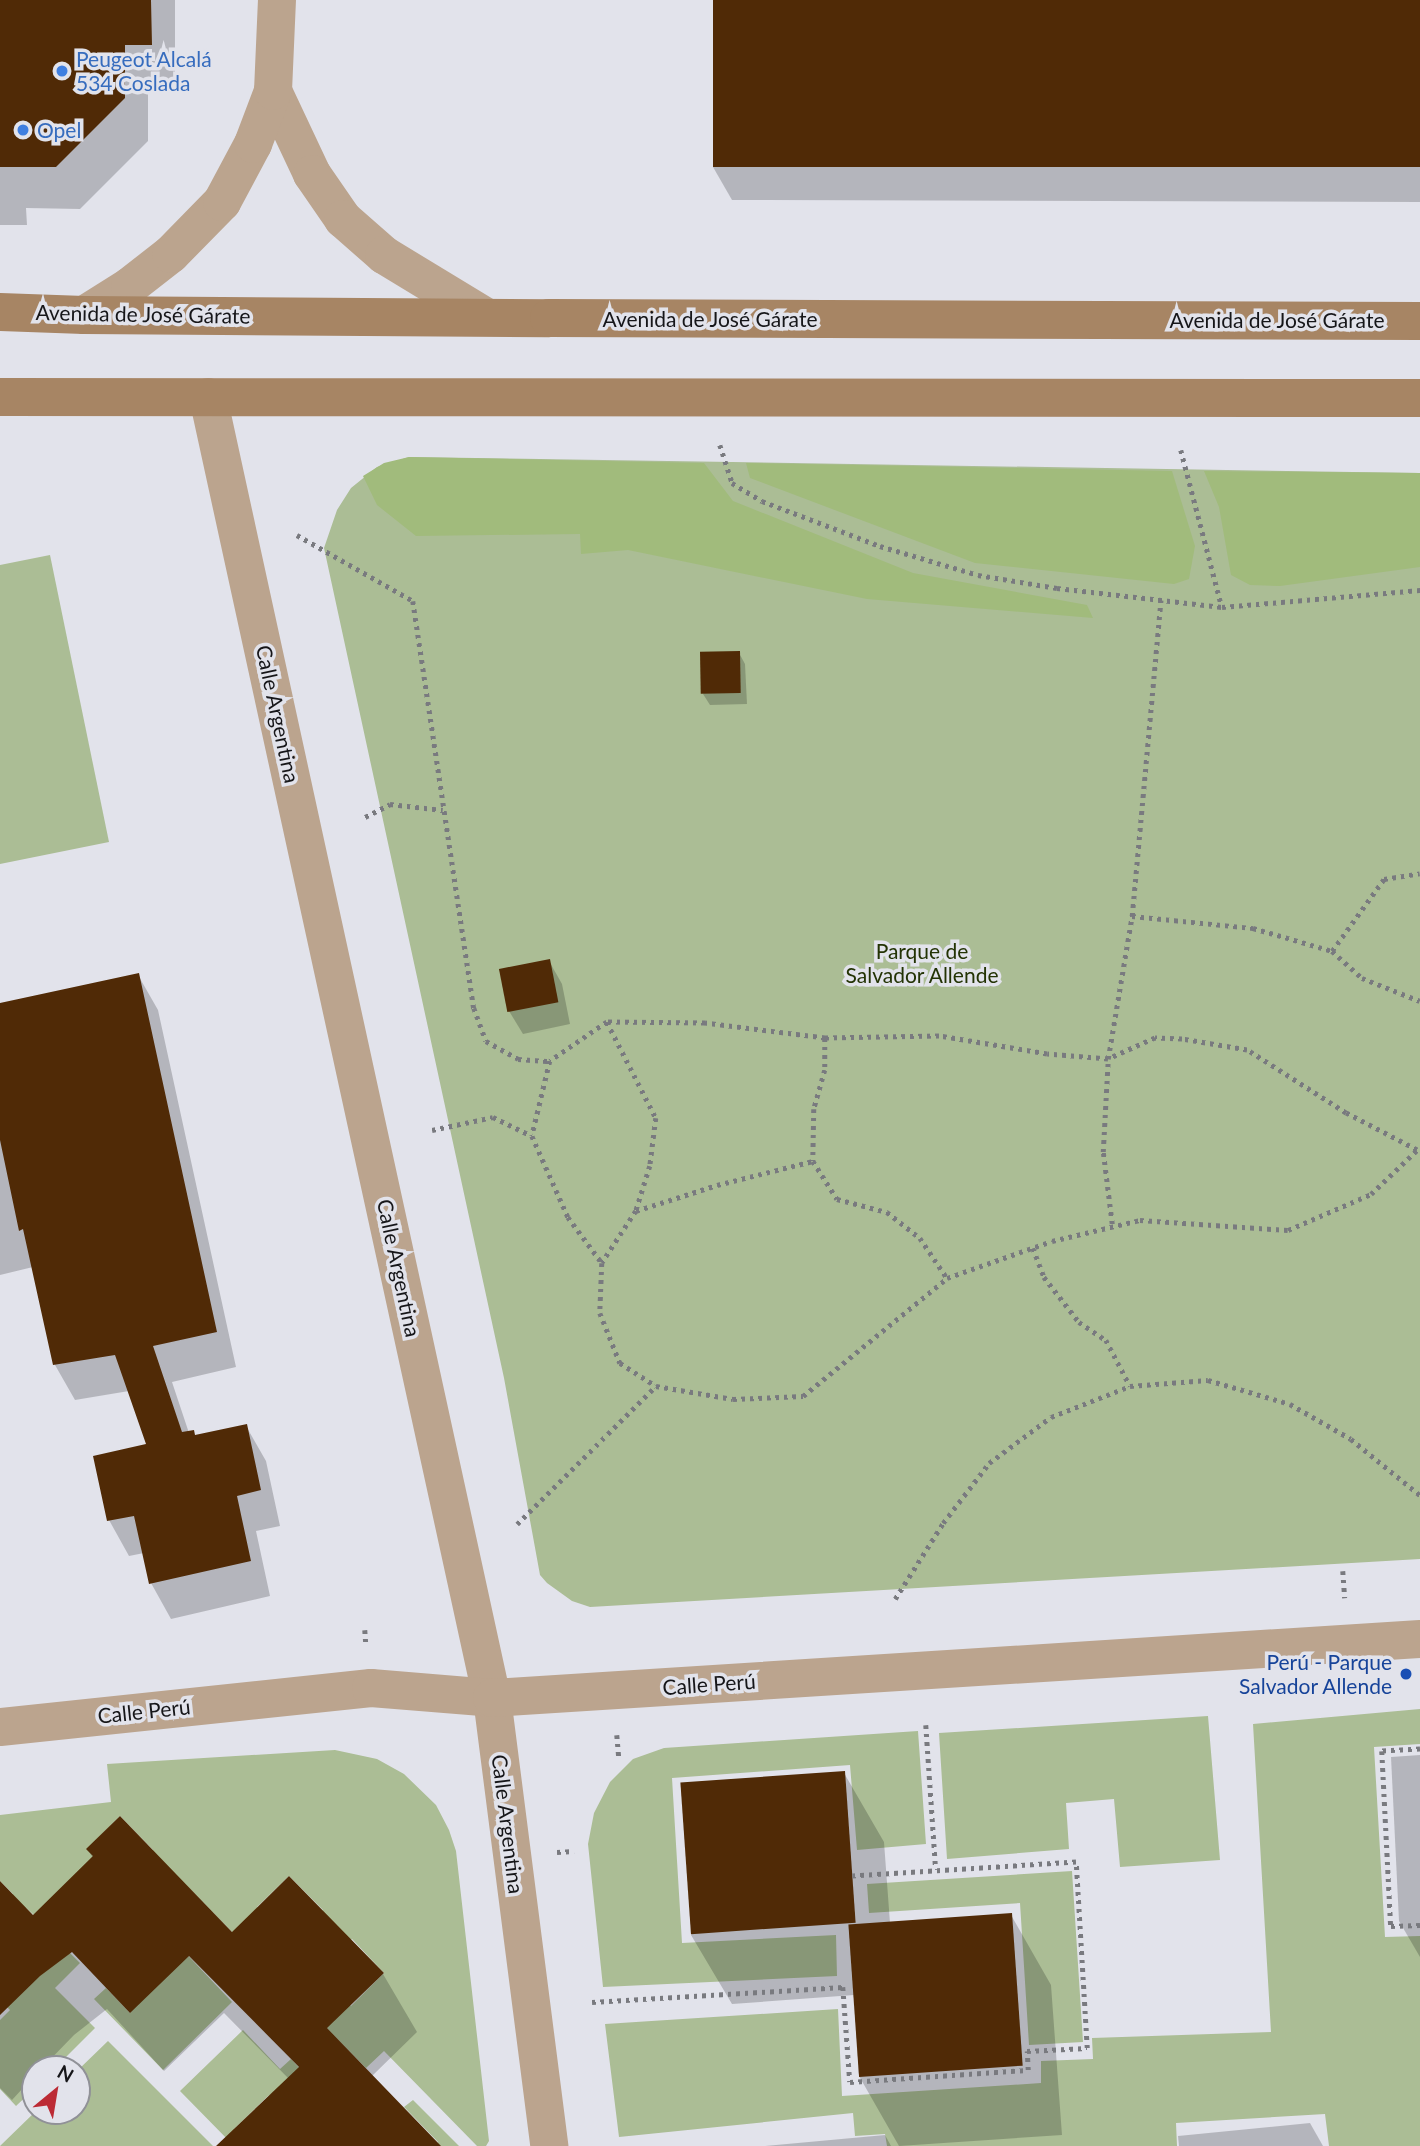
<!DOCTYPE html>
<html>
<head>
<meta charset="utf-8">
<style>
	body { margin:0 }
	#map { position:relative; width:1420px; height:2146px; overflow:hidden; background:#e2e3eb; font-family:Lato,sans-serif }
	div>[style] { position:absolute }
	[style*='--x'] { left:calc(var(--x)*1px); top:calc(var(--y)*1px); width:calc(var(--w)*1px); rotate:calc(var(--a)*1deg) }
	.green>* { inset:0; background:#abbd95 }
	.forest>* { inset:0; background:#a1bb7c }
	.shadow>* { inset:0; background:#0003 }
	.building>* { inset:0; background:#502a06; transform-origin:0 0 }
	.path>* { height:4.5px; margin-top:-2.25px; transform-origin:0; background:repeating-linear-gradient(90deg,#797a7f 0 3.5px,transparent 0 8.5px) }
	.street>* { height:38px; margin:-19px; padding:0 19px; transform-origin:19px; border-radius:19px; background:#bba48e }
	.secondary>* { height:38px; margin:-19px; padding:0 19px; transform-origin:19px; border-radius:19px; background:#a78564 }
	.dots>* { width:19px; height:19px; translate:-50% -50%; box-sizing:border-box; border:4px solid #e2e3eb; border-radius:50% }
	span { translate:-50% -50%; white-space:nowrap; text-align:center; line-height:1.15; -webkit-text-stroke:7px #e2e3eb; paint-order:stroke }
	.shop-label { font-size:21px; color:#366cbe }
	.left { translate:0 -50%; text-align:left }
	.street-label { font-size:21px; color:#161619 }
	.park-label { font-size:21px; color:#233304 }
	.transit-label { font-size:21px; color:#164399 }
	.right { translate:-100% -50%; text-align:right }
	.north { position:absolute; left:21px; top:2055px; width:70px; height:70px; box-sizing:border-box; background:#e2e3eb; border:2px solid #909197; border-radius:50%; rotate:30deg; font-size:19px; font-weight:700; line-height:28px; text-align:center; color:#161619 }
	.north::after { content:''; display:block; margin:auto; width:24px; height:32px; background:#bc2b35; clip-path:polygon(50% 0,100% 100%,50% 72%,0 100%) }
</style>
</head>
<body>
<div id="map">
	<div class="green">
		<i style="clip-path:polygon(409px 457px,1420px 473px,1420px 1559px,590px 1607px,572px 1601px,547px 1583px,540px 1575px,504px 1378px,324px 548px,337px 510px,351px 488px,377px 467px)"></i>
		<i style="clip-path:polygon(50px 555px,109px 842px,0 864px,0 565px)"></i>
		<i style="clip-path:polygon(1420px 1709px,1420px 1744px,1374px 1747px,1385px 1937px,1420px 1936px,1420px 2146px,1329px 2146px,1325px 2114px,1176px 2123px,1177px 2146px,887px 2146px,885px 2134px,855px 2136px,853px 2113px,619px 2137px,605px 2024px,838px 2009px,842px 2096px,1041px 2083px,1041px 2061px,1093px 2059px,1092px 2038px,1271px 2032px,1253px 1724px)"></i>
		<i style="clip-path:polygon(1208px 1716px,1220px 1860px,1120px 1867px,1114px 1799px,1066px 1803px,1069px 1849px,947px 1859px,939px 1733px)"></i>
		<i style="clip-path:polygon(918px 1731px,926px 1844px,857px 1850px,850px 1765px,672px 1778px,682px 1943px,836px 1935px,837px 1976px,603px 1987px,588px 1844px,594px 1813px,610px 1782px,633px 1759px,664px 1748px)"></i>
		<i style="clip-path:polygon(335px 1750px,377px 1759px,404px 1774px,436px 1805px,449px 1830px,456px 1851px,489px 2141px,486px 2146px,477px 2146px,384px 2051px,366px 2068px,317px 2018px,337px 1992px,351px 2006px,384px 1973px,352px 1939px,342px 1948px,313px 1920px,323px 1910px,289px 1876px,257px 1907px,269px 1921px,240px 1940px,191px 1890px,140px 1863px,153px 1850px,120px 1816px,87px 1849px,101px 1864px,34px 1915px,26px 1908px,17px 1917px,3px 1903px,13px 1894px,0 1881px,0 1815px,111px 1802px,107px 1764px)"></i>
		<i style="clip-path:polygon(1072px 1871px,1083px 2042px,1029px 2045px,1020px 1903px,869px 1913px,867px 1884px)"></i>
		<i style="clip-path:polygon(177px 1944px,232px 2002px,163px 2070px,94px 1999px,106px 1988px,130px 2013px)"></i>
		<i style="clip-path:polygon(67px 1950px,80px 1963px,55px 1988px,95px 2028px,54px 2069px,35px 2069px,35px 2088px,16px 2106px,0 2089px,0 2020px,10px 2010px,4px 2004px,33px 1982px)"></i>
		<i style="clip-path:polygon(243px 2030px,280px 2069px,291px 2059px,304px 2073px,268px 2096px,234px 2129px,234px 2146px,180px 2091px)"></i>
		<i style="clip-path:polygon(108px 2041px,213px 2146px,0 2146px,36px 2111px,77px 2111px,77px 2071px)"></i>
		<i style="clip-path:polygon(413px 2100px,459px 2146px,435px 2146px,438px 2142px,404px 2107px)"></i>
	</div>
	<div class="forest">
		<i style="clip-path:polygon(409px 457px,704px 463px,733px 501px,913px 573px,1087px 605px,1093px 618px,867px 599px,628px 550px,581px 554px,580px 534px,416px 536px,377px 505px,363px 476px,384px 463px)"></i>
		<i style="clip-path:polygon(746px 463px,1172px 471px,1195px 546px,1189px 579px,1174px 584px,975px 563px,750px 478px)"></i>
		<i style="clip-path:polygon(1204px 471px,1420px 473px,1420px 567px,1280px 586px,1250px 585px,1231px 575px,1219px 507px)"></i>
	</div>
	<div class="shadow">
		<i style="clip-path:polygon(0 0,175px 0,175px 86px,148px 86px,148px 141px,80px 209px,26px 208px,27px 225px,0 225px)"></i>
		<i style="clip-path:polygon(714px 0,1420px 0,1420px 202px,732px 200px,713px 167px)"></i>
		<i style="clip-path:polygon(739px 653px,745px 664px,747px 704px,710px 705px,703px 694px)"></i>
		<i style="clip-path:polygon(549px 961px,562px 984px,570px 1024px,523px 1034px,509px 1011px)"></i>
		<i style="clip-path:polygon(138px 975px,158px 1010px,236px 1367px,172px 1382px,189px 1433px,196px 1436px,246px 1426px,266px 1461px,280px 1526px,256px 1531px,270px 1596px,171px 1619px,151px 1583px,144px 1553px,129px 1556px,109px 1520px,148px 1446px,129px 1391px,75px 1400px,55px 1365px,33px 1267px,0 1275px,0 1007px)"></i>
		<i style="clip-path:polygon(1420px 1755px,1420px 1957px,1399px 1921px,1391px 1757px)"></i>
		<i style="clip-path:polygon(844px 1773px,884px 1842px,890px 1923px,1011px 1915px,1051px 1985px,1062px 2135px,899px 2146px,859px 2076px,854px 1995px,732px 2004px,691px 1935px)"></i>
		<i style="clip-path:polygon(88px 1850px,232px 1934px,383px 1974px,417px 2032px,372px 2076px,438px 2146px,245px 2146px,289px 2079px,224px 2013px,164px 2071px,107px 2009px,74px 2035px,41px 2069px,35px 2069px,35px 2075px,12px 2100px,0 2088px,0 1883px,33px 1917px,93px 1858px)"></i>
		<i style="clip-path:polygon(1310px 2123px,1323px 2146px,1179px 2146px,1178px 2136px)"></i>
		<i style="clip-path:polygon(885px 2135px,891px 2146px,765px 2146px)"></i>
	</div>
	<div class="building">
		<i style="clip-path:polygon(0 0,151px 0,152px 45px,125px 45px,125px 98px,56px 167px,0 167px)"></i>
		<i style="left:713px;top:0;width:707px;height:167px"></i>
		<i style="left:740px;top:651px;width:42px;height:40px;rotate:89deg"></i>
		<i style="left:550px;top:959px;width:44px;height:52px;rotate:79deg"></i>
		<i style="clip-path:polygon(139px 973px,217px 1332px,153px 1346px,182px 1432px,194px 1430px,195px 1435px,247px 1424px,261px 1490px,237px 1496px,251px 1561px,149px 1584px,134px 1516px,107px 1521px,93px 1456px,146px 1444px,115px 1355px,53px 1365px,23px 1229px,19px 1231px,0 1140px,0 1003px)"></i>
		<i style="left:845px;top:1771px;width:152px;height:165px;rotate:86deg"></i>
		<i style="clip-path:polygon(120px 1816px,232px 1932px,289px 1876px,384px 1973px,327px 2028px,441px 2146px,216px 2146px,299px 2067px,189px 1956px,130px 2013px,72px 1952px,40px 1976px,0 2015px,0 1881px,33px 1915px,93px 1856px,86px 1849px)"></i>
		<i style="left:1012px;top:1913px;width:153px;height:164px;rotate:86deg"></i>
	</div>
	<div class="path">
		<i style="--x:720;--y:445;--w:40;--a:72"></i>
		<i style="--x:732;--y:483;--w:35;--a:31"></i>
		<i style="--x:762;--y:501;--w:126;--a:20.9"></i>
		<i style="--x:880;--y:546;--w:102;--a:16.5"></i>
		<i style="--x:978;--y:575;--w:80;--a:9.3"></i>
		<i style="--x:1057;--y:588;--w:166;--a:6.6"></i>
		<i style="--x:1222;--y:607;--w:199;--a:-4.9"></i>
		<i style="--x:1181;--y:450;--w:162;--a:75.4"></i>
		<i style="--x:297;--y:535;--w:133;--a:29.6"></i>
		<i style="--x:413;--y:601;--w:412;--a:81.5"></i>
		<i style="--x:474;--y:1008;--w:35;--a:70"></i>
		<i style="--x:486;--y:1041;--w:37;--a:29"></i>
		<i style="--x:518;--y:1059;--w:32;--a:4"></i>
		<i style="--x:365;--y:817;--w:28;--a:-27"></i>
		<i style="--x:390;--y:804;--w:53;--a:6.5"></i>
		<i style="--x:1132;--y:916;--w:122;--a:5.7"></i>
		<i style="--x:1253;--y:928;--w:82;--a:16.2"></i>
		<i style="--x:1332;--y:951;--w:89;--a:-54.2"></i>
		<i style="--x:1384;--y:879;--w:36;--a:-9"></i>
		<i style="--x:1332;--y:951;--w:40;--a:42"></i>
		<i style="--x:1362;--y:978;--w:62;--a:21.6"></i>
		<i style="--x:607;--y:1022;--w:108;--a:63"></i>
		<i style="--x:656;--y:1118;--w:48;--a:97.1"></i>
		<i style="--x:650;--y:1166;--w:47;--a:107.3"></i>
		<i style="--x:636;--y:1211;--w:62;--a:123.2"></i>
		<i style="--x:602;--y:1263;--w:50;--a:92.3"></i>
		<i style="--x:600;--y:1313;--w:54;--a:68.2"></i>
		<i style="--x:620;--y:1363;--w:43;--a:32.6"></i>
		<i style="--x:825;--y:1038;--w:32;--a:90"></i>
		<i style="--x:825;--y:1070;--w:41;--a:105.8"></i>
		<i style="--x:814;--y:1109;--w:52;--a:91.1"></i>
		<i style="--x:813;--y:1161;--w:45;--a:57.7"></i>
		<i style="--x:837;--y:1199;--w:52;--a:14.6"></i>
		<i style="--x:887;--y:1212;--w:42;--a:38.2"></i>
		<i style="--x:920;--y:1238;--w:48;--a:56"></i>
		<i style="--x:432;--y:1130;--w:62;--a:-12"></i>
		<i style="--x:493;--y:1117;--w:43;--a:26"></i>
		<i style="--x:532;--y:1136;--w:89;--a:66"></i>
		<i style="--x:568;--y:1217;--w:57;--a:53.5"></i>
		<i style="--x:636;--y:1211;--w:85;--a:-17.8"></i>
		<i style="--x:717;--y:1185;--w:99;--a:-14"></i>
		<i style="--x:1112;--y:1224;--w:73;--a:-97.1"></i>
		<i style="--x:1103;--y:1152;--w:93;--a:-86.9"></i>
		<i style="--x:1108;--y:1059;--w:145;--a:-80.5"></i>
		<i style="--x:1132;--y:916;--w:317;--a:-84.8"></i>
		<i style="--x:1033;--y:1248;--w:31;--a:69"></i>
		<i style="--x:1044;--y:1277;--w:57;--a:52.1"></i>
		<i style="--x:1079;--y:1322;--w:32;--a:34"></i>
		<i style="--x:1106;--y:1340;--w:52;--a:62.4"></i>
		<i style="--x:517;--y:1524;--w:196;--a:-44.8"></i>
		<i style="--x:656;--y:1386;--w:78;--a:9.6"></i>
		<i style="--x:733;--y:1399;--w:70;--a:-2.5"></i>
		<i style="--x:803;--y:1396;--w:186;--a:-39.3"></i>
		<i style="--x:947;--y:1278;--w:111;--a:-19.4"></i>
		<i style="--x:1052;--y:1241;--w:90;--a:-13.4"></i>
		<i style="--x:1140;--y:1220;--w:148;--a:3.9"></i>
		<i style="--x:1288;--y:1230;--w:90;--a:-23.4"></i>
		<i style="--x:1371;--y:1194;--w:64;--a:-43.7"></i>
		<i style="--x:1417;--y:1150;--w:80;--a:-152.5"></i>
		<i style="--x:1346;--y:1113;--w:117;--a:-147.5"></i>
		<i style="--x:1247;--y:1050;--w:66;--a:-170.4"></i>
		<i style="--x:1182;--y:1039;--w:27;--a:-178"></i>
		<i style="--x:1155;--y:1038;--w:51;--a:155.9"></i>
		<i style="--x:1108;--y:1059;--w:61;--a:-175.3"></i>
		<i style="--x:1047;--y:1054;--w:109;--a:-170.5"></i>
		<i style="--x:939;--y:1036;--w:114;--a:179"></i>
		<i style="--x:825;--y:1038;--w:121;--a:-172.9"></i>
		<i style="--x:705;--y:1023;--w:98;--a:-179.4"></i>
		<i style="--x:607;--y:1022;--w:69;--a:145.6"></i>
		<i style="--x:550;--y:1061;--w:77;--a:103.5"></i>
		<i style="--x:1343;--y:1571;--w:27;--a:86"></i>
		<i style="--x:895;--y:1599;--w:90;--a:-57.7"></i>
		<i style="--x:943;--y:1523;--w:76;--a:-52.5"></i>
		<i style="--x:989;--y:1463;--w:77;--a:-36.6"></i>
		<i style="--x:1051;--y:1417;--w:85;--a:-21.4"></i>
		<i style="--x:1130;--y:1386;--w:78;--a:-4.4"></i>
		<i style="--x:1208;--y:1380;--w:85;--a:16.3"></i>
		<i style="--x:1290;--y:1404;--w:70;--a:29.8"></i>
		<i style="--x:1351;--y:1439;--w:89;--a:39.1"></i>
		<i style="--x:365;--y:1630;--w:13;--a:86"></i>
		<i style="--x:926;--y:1725;--w:145;--a:86.1"></i>
		<i style="--x:617;--y:1735;--w:24;--a:85"></i>
		<i style="--x:1420;--y:1749;--w:38;--a:177"></i>
		<i style="--x:1382;--y:1751;--w:175;--a:87.1"></i>
		<i style="--x:1391;--y:1926;--w:29;--a:-2"></i>
		<i style="--x:557;--y:1852;--w:17;--a:-3"></i>
		<i style="--x:592;--y:2002;--w:251;--a:-3.4"></i>
		<i style="--x:843;--y:1987;--w:95;--a:85.8"></i>
		<i style="--x:850;--y:2082;--w:178;--a:-3.9"></i>
		<i style="--x:1028;--y:2070;--w:19;--a:-93"></i>
		<i style="--x:1027;--y:2051;--w:60;--a:-2.9"></i>
		<i style="--x:1087;--y:2048;--w:186;--a:-93.4"></i>
		<i style="--x:1076;--y:1862;--w:224;--a:176.4"></i>
	</div>
	<div class="street">
		<i style="--x:273;--y:91;--w:92;--a:64.8"></i>
		<i style="--x:312;--y:174;--w:55;--a:55.4"></i>
		<i style="--x:343;--y:219;--w:55;--a:41.3"></i>
		<i style="--x:384;--y:255;--w:119;--a:31.3"></i>
		<i style="--x:84;--y:315;--w:54;--a:-32.2"></i>
		<i style="--x:130;--y:286;--w:52;--a:-38"></i>
		<i style="--x:171;--y:254;--w:73;--a:-45.6"></i>
		<i style="--x:222;--y:202;--w:66;--a:-61.9"></i>
		<i style="--x:253;--y:144;--w:57;--a:-69.3"></i>
		<i style="--x:273;--y:91;--w:91;--a:-87.5"></i>
		<i style="--x:208;--y:397;--w:1332;--a:77.69"></i>
		<i style="--x:492;--y:1698;--w:452;--a:82.7"></i>
		<i style="--x:0;--y:1727;--w:373;--a:-6"></i>
		<i style="--x:371;--y:1688;--w:121;--a:4.7"></i>
		<i style="--x:492;--y:1698;--w:930;--a:-3.64"></i>
	</div>
	<div class="secondary">
		<i style="--x:0;--y:312;--w:84;--a:2"></i>
		<i style="--x:84;--y:315;--w:465;--a:0.4"></i>
		<i style="--x:549;--y:318;--w:871;--a:0.2"></i>
		<i style="--x:0;--y:397;--w:1420;--a:0.04"></i>
	</div>
	<div class="dots">
		<i style="left:62px;top:71px;background:#3f7fe0"></i>
		<i style="left:23px;top:130px;background:#3f7fe0"></i>
		<i style="left:1406px;top:1674px;background:#1a4fb4"></i>
	</div>
	<div class="shop-label">
		<span class="left" style="left:76px;top:71px">Peugeot Alcalá<br>534 Coslada</span>
		<span class="left" style="left:37px;top:130px">Opel</span>
	</div>
	<div class="street-label">
		<span style="left:143px;top:314px;rotate:1deg">Avenida de José Gárate</span>
		<span style="left:710px;top:319px">Avenida de José Gárate</span>
		<span style="left:1277px;top:320px">Avenida de José Gárate</span>
		<span style="left:278px;top:714px;rotate:78deg">Calle Argentina</span>
		<span style="left:399px;top:1268px;rotate:78deg">Calle Argentina</span>
		<span style="left:709px;top:1684px;rotate:-4deg">Calle Perú</span>
		<span style="left:144px;top:1711px;rotate:-6deg">Calle Perú</span>
		<span style="left:508px;top:1824px;rotate:83deg">Calle Argentina</span>
	</div>
	<div class="park-label">
		<span style="left:922px;top:963px">Parque de<br>Salvador Allende</span>
	</div>
	<div class="transit-label">
		<span class="right" style="left:1392px;top:1674px">Perú - Parque<br>Salvador Allende</span>
	</div>
	<div class="north">N</div>
</div>
</body>
</html>
